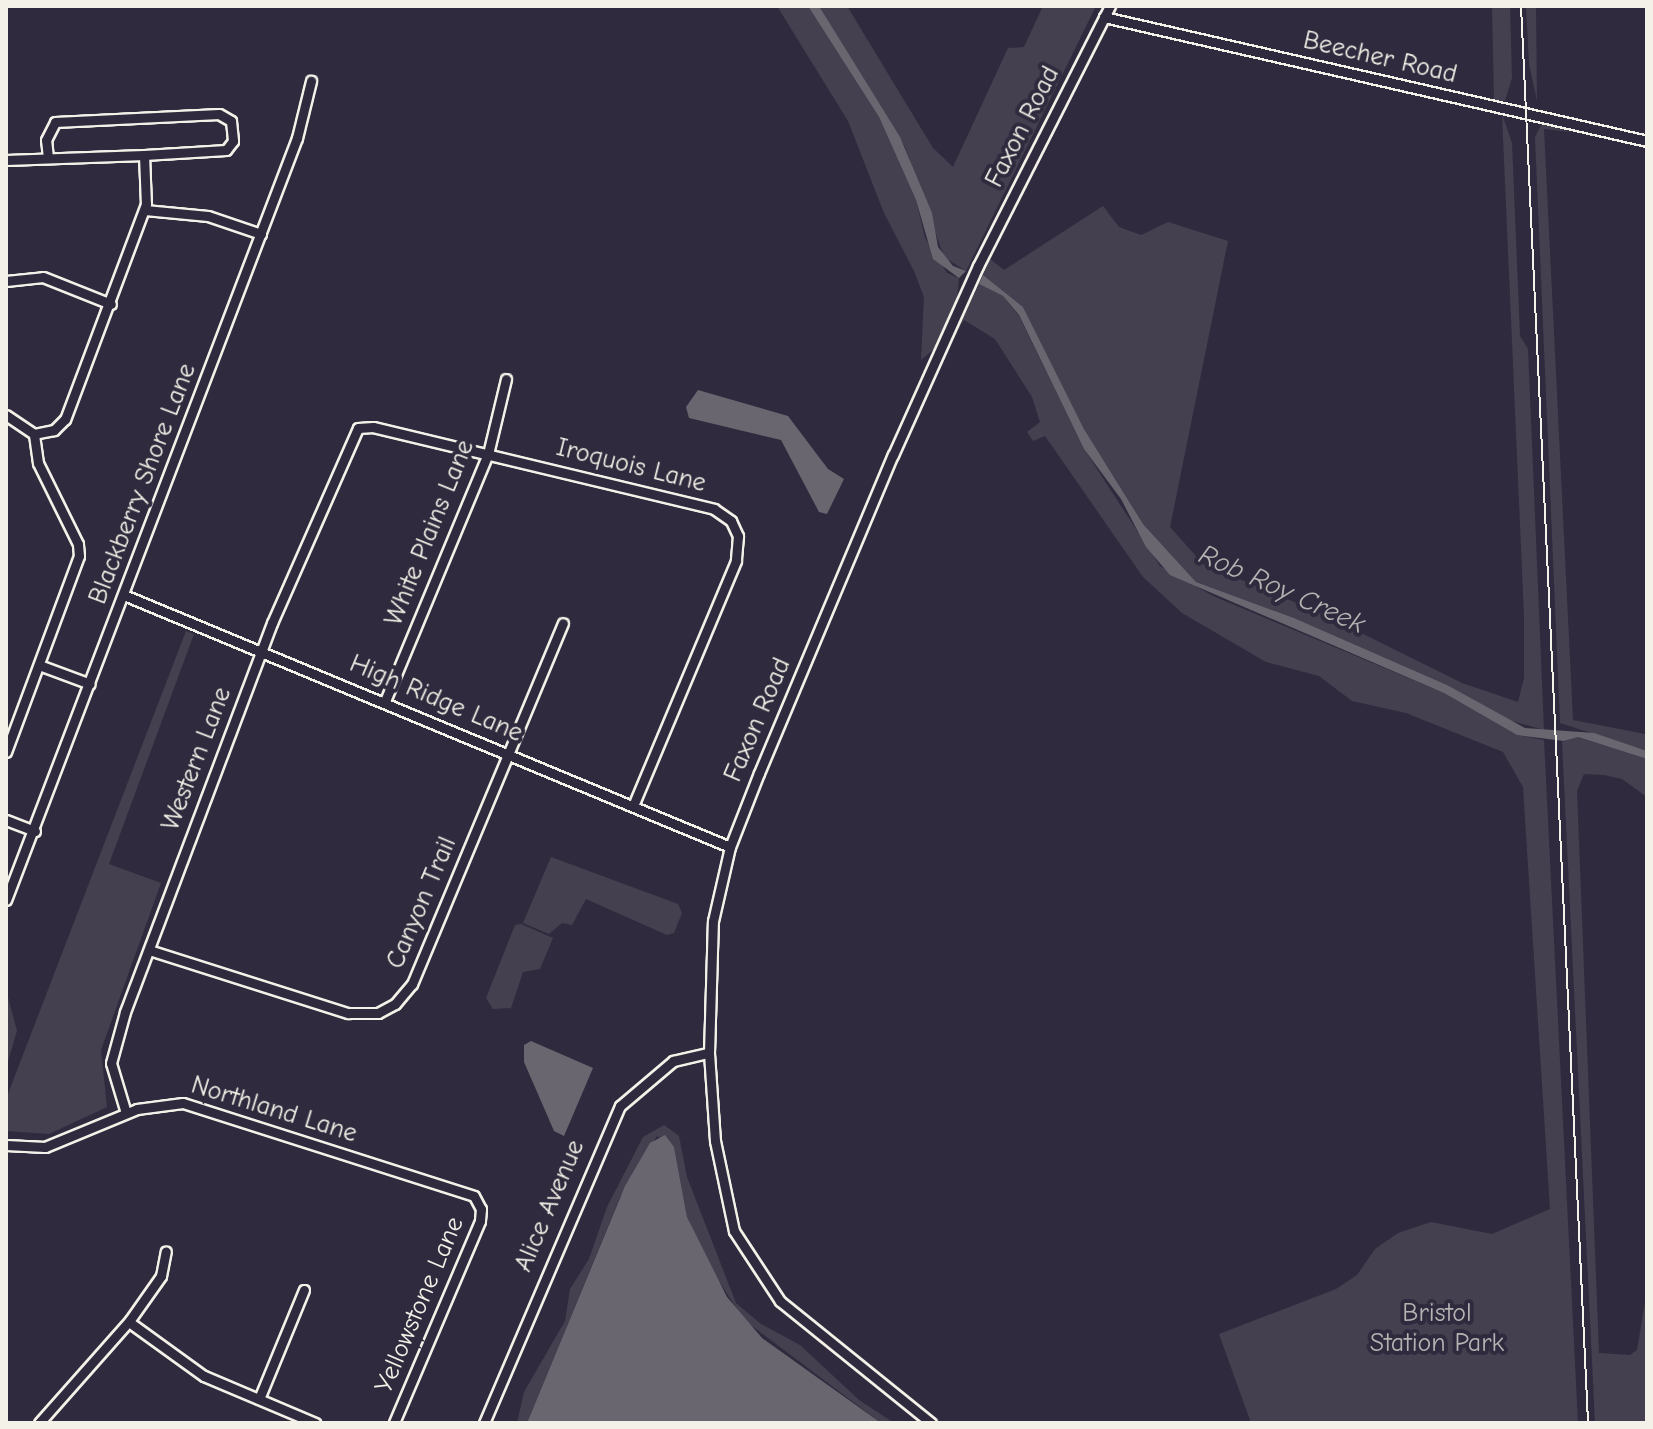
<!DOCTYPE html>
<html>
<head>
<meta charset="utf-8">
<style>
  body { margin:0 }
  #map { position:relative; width:1653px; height:1429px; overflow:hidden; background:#2f2a3d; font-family:"Comic Neue",sans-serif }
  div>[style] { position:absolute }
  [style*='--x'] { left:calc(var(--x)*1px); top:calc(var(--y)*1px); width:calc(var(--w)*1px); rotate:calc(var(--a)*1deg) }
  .green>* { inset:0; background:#454050 }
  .water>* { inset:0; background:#6a6670 }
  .roads { filter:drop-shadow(2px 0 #f4f1e8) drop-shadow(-2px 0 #f4f1e8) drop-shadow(0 2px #f4f1e8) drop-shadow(0 -2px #f4f1e8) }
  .minor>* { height:9px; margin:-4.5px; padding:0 4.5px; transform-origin:4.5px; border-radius:4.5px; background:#2f2a3d }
  .rail>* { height:2px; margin:-1px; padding:0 1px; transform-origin:1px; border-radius:1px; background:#f4f1e8 }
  span { translate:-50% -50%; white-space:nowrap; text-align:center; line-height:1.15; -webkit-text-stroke:8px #2f2a3d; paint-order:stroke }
  .street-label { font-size:26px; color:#f4f1e8 }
  .park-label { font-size:26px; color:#b7b3b3 }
  .water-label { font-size:28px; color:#b6b2b2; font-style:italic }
  .frame { position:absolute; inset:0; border:8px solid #f4f1e8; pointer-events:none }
</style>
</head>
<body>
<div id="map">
  <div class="green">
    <div style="clip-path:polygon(777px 6px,808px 6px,879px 117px,916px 200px,925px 238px,947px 273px,959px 278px,957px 299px,934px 349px,921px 360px,924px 297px,914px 271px,884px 213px,848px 121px)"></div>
    <div style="clip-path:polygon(819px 6px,847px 6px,933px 148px,953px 167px,1008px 48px,1024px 47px,1043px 6px,1096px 6px,966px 271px,944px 257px,905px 147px)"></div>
    <div style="clip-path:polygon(1492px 6px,1510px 6px,1512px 78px,1505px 101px,1494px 100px)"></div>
    <div style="clip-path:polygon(1526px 6px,1536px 6px,1537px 101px,1529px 64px)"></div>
    <div style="clip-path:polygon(1502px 114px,1512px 143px,1520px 336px,1528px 349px,1544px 730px,1498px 717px,1447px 685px,1294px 618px,1196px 582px,1143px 524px,1084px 429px,1023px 307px,983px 275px,990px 259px,1004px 270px,1103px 206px,1119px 227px,1141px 235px,1168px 222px,1228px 241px,1170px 527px,1203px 564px,1323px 614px,1462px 683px,1518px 702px,1524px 678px,1524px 616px)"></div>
    <div style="clip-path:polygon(1542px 123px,1571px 132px,1544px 129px,1573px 720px,1645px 734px,1647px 751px,1560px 723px,1535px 137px)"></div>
    <div style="clip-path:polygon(979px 284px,1003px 296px,1019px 316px,1084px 449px,1160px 566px,1213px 596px,1444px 693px,1517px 735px,1544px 740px,1578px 1423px,1251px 1423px,1219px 1334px,1336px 1289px,1357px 1275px,1375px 1249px,1398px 1233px,1431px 1222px,1492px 1234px,1550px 1209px,1523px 787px,1503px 752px,1406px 713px,1352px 701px,1319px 676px,1266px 662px,1182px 613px,1143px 577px,1045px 436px,1033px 441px,1027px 432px,1040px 422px,1032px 397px,995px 339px,964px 320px,957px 331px)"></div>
    <div style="clip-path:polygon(186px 631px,194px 634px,109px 864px,161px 883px,101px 1050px,107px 1107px,49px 1134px,6px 1131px,6px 1099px)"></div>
    <div style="clip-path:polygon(1577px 737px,1647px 759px,1647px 797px,1622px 779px,1604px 775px,1584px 774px,1577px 791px,1599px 1353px,1630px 1355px,1637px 1350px,1647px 1290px,1647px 1423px,1595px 1423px,1562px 742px)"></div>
    <div style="clip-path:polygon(551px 857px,678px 904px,682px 913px,674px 933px,667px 935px,586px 899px,572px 925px,562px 923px,549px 934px,523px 923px)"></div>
    <div style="clip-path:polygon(521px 924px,553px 938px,540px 969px,523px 972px,511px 1008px,493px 1009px,486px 998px,515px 925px)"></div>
    <div style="clip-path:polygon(6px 990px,17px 1031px,6px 1068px)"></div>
    <div style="clip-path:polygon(664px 1125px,679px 1136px,687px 1177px,736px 1303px,761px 1324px,800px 1345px,859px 1400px,894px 1423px,881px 1423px,744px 1320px,706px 1261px,687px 1217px,674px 1147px,657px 1136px,620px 1197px,527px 1423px,517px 1423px,524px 1392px,565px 1321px,570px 1289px,589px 1259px,607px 1207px,643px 1137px)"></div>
  </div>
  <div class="water">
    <div style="clip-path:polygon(808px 6px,819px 6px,900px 137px,932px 213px,938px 247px,953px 266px,966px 271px,959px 278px,933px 259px,916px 200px,879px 117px)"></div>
    <div style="clip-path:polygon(983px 275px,1023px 307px,1084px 429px,1143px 524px,1196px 582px,1294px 618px,1447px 685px,1525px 728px,1594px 733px,1647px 751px,1647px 759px,1578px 737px,1564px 741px,1517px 735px,1444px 693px,1170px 575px,1146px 547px,1121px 499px,1084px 449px,1019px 315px,1003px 296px,979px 284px)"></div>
    <div style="clip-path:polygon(698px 390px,788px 416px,828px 469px,844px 479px,827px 514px,819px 512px,781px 440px,689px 418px,686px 407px)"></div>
    <div style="clip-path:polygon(531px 1041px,593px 1068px,564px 1136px,554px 1131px,524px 1062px,524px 1045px)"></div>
    <div style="clip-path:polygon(665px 1135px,674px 1147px,687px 1217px,727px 1297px,762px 1338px,881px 1423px,527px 1423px,625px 1186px,650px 1143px)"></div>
  </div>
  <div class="roads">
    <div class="minor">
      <div style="--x:1104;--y:17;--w:557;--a:12.86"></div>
      <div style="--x:48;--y:158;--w:18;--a:-96"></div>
      <div style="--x:46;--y:140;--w:20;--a:-63"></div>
      <div style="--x:55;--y:122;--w:164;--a:-2.8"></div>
      <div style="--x:219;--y:114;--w:14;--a:30"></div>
      <div style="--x:231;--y:121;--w:20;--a:84"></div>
      <div style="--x:233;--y:141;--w:11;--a:128"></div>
      <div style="--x:226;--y:150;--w:82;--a:176.5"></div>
      <div style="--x:6;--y:160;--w:138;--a:-2.1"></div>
      <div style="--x:144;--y:155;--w:49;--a:87.7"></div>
      <div style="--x:146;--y:204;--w:230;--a:110.6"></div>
      <div style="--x:65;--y:419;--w:16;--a:135"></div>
      <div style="--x:54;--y:430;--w:20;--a:169"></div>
      <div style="--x:34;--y:434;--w:34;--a:-146"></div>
      <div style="--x:145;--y:210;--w:63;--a:5.4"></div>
      <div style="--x:208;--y:216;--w:56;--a:18.8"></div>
      <div style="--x:6;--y:281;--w:37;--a:-6"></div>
      <div style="--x:43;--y:277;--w:73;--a:21.7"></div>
      <div style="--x:124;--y:595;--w:656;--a:22.58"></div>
      <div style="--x:39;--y:665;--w:54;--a:20.4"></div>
      <div style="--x:385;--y:701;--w:268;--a:-67.4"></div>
      <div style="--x:488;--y:454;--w:77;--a:-76.5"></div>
      <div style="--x:6;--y:752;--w:209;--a:-69.6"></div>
      <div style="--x:79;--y:556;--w:12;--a:-95"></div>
      <div style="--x:78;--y:544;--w:90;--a:-116.3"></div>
      <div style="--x:38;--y:463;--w:29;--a:-98"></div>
      <div style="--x:6;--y:820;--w:31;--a:21"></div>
      <div style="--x:6;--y:900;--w:816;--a:-69.1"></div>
      <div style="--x:297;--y:138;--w:59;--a:-76.2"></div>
      <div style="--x:149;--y:950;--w:209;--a:17.6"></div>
      <div style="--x:348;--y:1013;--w:30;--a:0"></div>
      <div style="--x:378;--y:1013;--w:19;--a:-28"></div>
      <div style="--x:395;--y:1004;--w:26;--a:-50"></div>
      <div style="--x:412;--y:984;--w:391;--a:-67.3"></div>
      <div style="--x:126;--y:1113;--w:52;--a:-106.7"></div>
      <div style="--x:111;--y:1063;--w:53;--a:-74.6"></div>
      <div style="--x:125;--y:1012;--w:416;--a:-69.3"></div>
      <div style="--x:272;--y:623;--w:213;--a:-66.2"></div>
      <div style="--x:358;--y:428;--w:15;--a:-4"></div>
      <div style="--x:373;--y:427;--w:351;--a:13.5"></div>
      <div style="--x:714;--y:509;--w:21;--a:35"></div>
      <div style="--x:731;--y:521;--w:17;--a:65"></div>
      <div style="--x:738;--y:536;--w:25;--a:95"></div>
      <div style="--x:736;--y:561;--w:266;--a:112.8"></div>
      <div style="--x:6;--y:1145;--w:39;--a:3"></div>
      <div style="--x:45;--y:1147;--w:100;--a:-22.4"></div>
      <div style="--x:137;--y:1109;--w:46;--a:-7.4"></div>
      <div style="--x:183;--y:1103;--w:305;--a:17.7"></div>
      <div style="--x:474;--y:1196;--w:15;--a:62"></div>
      <div style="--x:481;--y:1209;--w:12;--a:95"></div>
      <div style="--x:480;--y:1221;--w:220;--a:113.1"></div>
      <div style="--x:129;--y:1322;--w:92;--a:35.8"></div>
      <div style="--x:204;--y:1376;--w:121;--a:22.9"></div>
      <div style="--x:259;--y:1399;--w:118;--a:-67.6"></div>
      <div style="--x:39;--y:1423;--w:137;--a:-48.5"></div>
      <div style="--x:130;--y:1320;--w:54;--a:-54.8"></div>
      <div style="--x:161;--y:1276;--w:25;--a:-79"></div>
      <div style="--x:484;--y:1423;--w:345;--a:-66.8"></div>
      <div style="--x:620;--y:1106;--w:70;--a:-40.3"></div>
      <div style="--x:673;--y:1061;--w:37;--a:-13"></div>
      <div style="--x:931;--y:1423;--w:194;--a:-141.1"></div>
      <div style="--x:780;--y:1301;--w:84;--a:-123.3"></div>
      <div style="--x:734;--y:1231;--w:92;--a:-101.9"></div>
      <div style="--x:715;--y:1141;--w:88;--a:-93.9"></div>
      <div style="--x:709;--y:1053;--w:132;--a:-88.3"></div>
      <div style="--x:713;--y:921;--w:76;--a:-77.1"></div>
      <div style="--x:730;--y:847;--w:79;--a:-68.6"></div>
      <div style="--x:759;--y:773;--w:345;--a:-67.2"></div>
      <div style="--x:893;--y:455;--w:207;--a:-65.8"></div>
      <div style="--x:978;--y:266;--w:292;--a:-63.1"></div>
    </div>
  </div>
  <div class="rail">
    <div style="--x:1521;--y:6;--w:1419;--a:87.29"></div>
  </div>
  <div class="street-label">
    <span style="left:1380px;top:58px;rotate:13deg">Beecher Road</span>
    <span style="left:1023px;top:127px;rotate:-63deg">Faxon Road</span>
    <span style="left:631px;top:466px;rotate:14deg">Iroquois Lane</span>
    <span style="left:143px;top:484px;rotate:-69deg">Blackberry Shore Lane</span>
    <span style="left:430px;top:533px;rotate:-68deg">White Plains Lane</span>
    <span style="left:436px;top:699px;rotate:23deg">High Ridge Lane</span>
    <span style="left:758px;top:720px;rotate:-67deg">Faxon Road</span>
    <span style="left:197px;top:759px;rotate:-69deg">Western Lane</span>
    <span style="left:422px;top:903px;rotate:-67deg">Canyon Trail</span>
    <span style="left:274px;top:1110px;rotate:17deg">Northland Lane</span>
    <span style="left:550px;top:1206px;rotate:-67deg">Alice Avenue</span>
    <span style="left:420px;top:1305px;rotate:-67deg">Yellowstone Lane</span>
  </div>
  <div class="park-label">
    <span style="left:1437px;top:1329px">Bristol<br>Station Park</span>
  </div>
  <div class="water-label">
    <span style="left:1282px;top:589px;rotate:24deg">Rob Roy Creek</span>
  </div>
  <div class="frame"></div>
</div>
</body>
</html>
